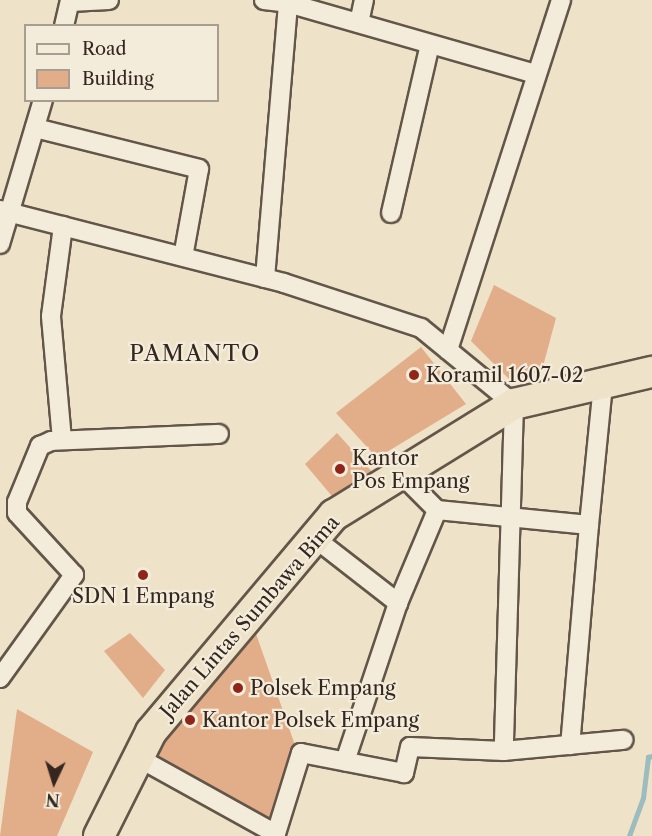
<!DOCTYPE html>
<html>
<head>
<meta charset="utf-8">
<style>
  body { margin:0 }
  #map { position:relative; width:652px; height:836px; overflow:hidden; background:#eee2c8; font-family:"Libre Caslon Text",serif }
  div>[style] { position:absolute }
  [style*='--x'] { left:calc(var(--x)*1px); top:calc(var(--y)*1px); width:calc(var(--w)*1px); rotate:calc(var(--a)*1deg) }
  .stream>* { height:4.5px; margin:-2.25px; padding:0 2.25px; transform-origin:2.25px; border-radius:2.25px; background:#9cbcbe }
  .building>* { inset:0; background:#e2ae8a }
  .roads { filter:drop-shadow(2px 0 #635649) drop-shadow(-2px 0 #635649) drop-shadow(0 2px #635649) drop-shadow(0 -2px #635649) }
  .minor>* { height:18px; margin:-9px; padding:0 9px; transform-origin:9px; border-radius:9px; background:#f4ecdb }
  .trunk>* { height:30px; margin:-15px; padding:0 15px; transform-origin:15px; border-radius:15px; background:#eee2c8 }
  .dots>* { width:16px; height:16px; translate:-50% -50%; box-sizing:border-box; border:3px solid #f4ecdb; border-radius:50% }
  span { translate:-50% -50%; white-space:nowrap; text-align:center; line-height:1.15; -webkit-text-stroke:4.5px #f4ecdb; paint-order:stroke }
  .poi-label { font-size:20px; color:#35271f }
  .left { translate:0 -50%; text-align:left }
  .street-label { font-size:20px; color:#35271f }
  .quarter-label { font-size:22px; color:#35271f; letter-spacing:1.5px }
  .legend { position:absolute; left:24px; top:24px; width:195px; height:78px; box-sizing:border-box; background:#f4ecdb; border:2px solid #a89d90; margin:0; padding:8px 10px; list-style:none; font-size:18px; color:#35271f }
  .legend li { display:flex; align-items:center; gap:12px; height:30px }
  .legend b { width:30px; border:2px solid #a89d90 }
  .north { position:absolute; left:24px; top:752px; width:60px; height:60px; -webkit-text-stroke:4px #f4ecdb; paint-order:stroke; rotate:184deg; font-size:16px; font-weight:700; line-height:24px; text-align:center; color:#35271f }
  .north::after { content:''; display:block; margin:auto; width:21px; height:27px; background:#35271f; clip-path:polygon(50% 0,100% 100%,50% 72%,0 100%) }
</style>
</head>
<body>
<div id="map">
  <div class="stream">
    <div style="--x:629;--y:836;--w:40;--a:-69.8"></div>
    <div style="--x:643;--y:798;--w:41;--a:-83"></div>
    <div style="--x:648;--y:757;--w:4;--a:-14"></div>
  </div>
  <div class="building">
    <div style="clip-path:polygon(494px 285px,556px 318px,542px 370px,512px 382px,471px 341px)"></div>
    <div style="clip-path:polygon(421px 347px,466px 404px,377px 458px,336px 413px)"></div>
    <div style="clip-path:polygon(337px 433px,375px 475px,336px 501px,305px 464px)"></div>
    <div style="clip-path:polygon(254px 628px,296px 748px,270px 820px,142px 755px)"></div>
    <div style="clip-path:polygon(130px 633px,165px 670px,143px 698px,104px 651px)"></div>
    <div style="clip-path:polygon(17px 709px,93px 752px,57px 836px,0 836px)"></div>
  </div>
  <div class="roads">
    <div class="minor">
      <div style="--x:264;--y:0;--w:24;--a:7"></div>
      <div style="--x:70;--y:2;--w:39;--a:-3"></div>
      <div style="--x:359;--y:23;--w:24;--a:-78"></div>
      <div style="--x:64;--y:26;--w:27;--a:-77"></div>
      <div style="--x:35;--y:128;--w:169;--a:14"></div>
      <div style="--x:199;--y:169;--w:89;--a:100.3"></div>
      <div style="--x:0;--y:210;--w:293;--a:14.4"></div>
      <div style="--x:284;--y:283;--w:144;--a:18.2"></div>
      <div style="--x:421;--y:328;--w:120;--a:39.3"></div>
      <div style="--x:514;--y:404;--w:347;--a:91.7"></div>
      <div style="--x:504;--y:751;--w:94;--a:-177.6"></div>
      <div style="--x:410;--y:747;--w:27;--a:103"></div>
      <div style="--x:404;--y:773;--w:105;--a:-169"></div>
      <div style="--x:301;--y:753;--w:85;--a:107.2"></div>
      <div style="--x:276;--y:834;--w:159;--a:-151"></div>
      <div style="--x:391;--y:213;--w:173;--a:-77"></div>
      <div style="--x:0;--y:244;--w:150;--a:-73.4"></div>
      <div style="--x:265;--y:278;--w:276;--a:-85.2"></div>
      <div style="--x:288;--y:3;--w:258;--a:16"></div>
      <div style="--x:448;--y:350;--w:368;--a:-72.1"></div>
      <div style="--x:62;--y:440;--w:124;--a:-95.1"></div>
      <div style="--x:51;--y:316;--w:91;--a:-82.4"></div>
      <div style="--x:401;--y:474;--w:51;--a:45"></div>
      <div style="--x:437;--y:510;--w:153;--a:5.6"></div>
      <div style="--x:589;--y:525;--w:221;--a:94.9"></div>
      <div style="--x:589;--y:525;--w:142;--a:-84.3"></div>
      <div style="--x:321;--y:543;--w:98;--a:37.9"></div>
      <div style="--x:398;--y:603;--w:167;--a:108.5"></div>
      <div style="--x:398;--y:603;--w:101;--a:-67.2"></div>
      <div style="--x:0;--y:678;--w:127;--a:-54.3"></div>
      <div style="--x:74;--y:575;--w:84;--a:-132.6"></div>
      <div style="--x:17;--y:513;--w:11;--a:-90"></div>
      <div style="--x:17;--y:502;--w:61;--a:-67.7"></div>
      <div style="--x:40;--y:446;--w:12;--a:-24"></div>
      <div style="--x:51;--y:441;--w:168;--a:-2.4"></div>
      <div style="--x:504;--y:751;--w:120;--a:-5.3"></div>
    </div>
    <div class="trunk">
      <div style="--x:99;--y:836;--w:116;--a:-63.4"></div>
      <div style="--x:151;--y:732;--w:284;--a:-49.9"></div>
      <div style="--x:334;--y:515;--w:211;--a:-31.7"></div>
      <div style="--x:514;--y:404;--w:142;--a:-13.1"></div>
    </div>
  </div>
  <div class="dots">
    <div style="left:414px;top:375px;background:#8f2418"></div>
    <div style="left:340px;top:469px;background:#8f2418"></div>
    <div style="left:143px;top:575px;background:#8f2418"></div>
    <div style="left:238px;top:688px;background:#8f2418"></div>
    <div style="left:190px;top:720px;background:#8f2418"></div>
  </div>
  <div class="poi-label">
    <span class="left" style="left:426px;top:375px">Koramil 1607-02</span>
    <span class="left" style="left:352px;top:470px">Kantor<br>Pos Empang</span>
    <span style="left:143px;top:596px">SDN 1 Empang</span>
    <span class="left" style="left:250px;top:688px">Polsek Empang</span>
    <span class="left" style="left:202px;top:720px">Kantor Polsek Empang</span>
  </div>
  <div class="street-label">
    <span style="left:250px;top:617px;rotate:-49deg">Jalan Lintas Sumbawa Bima</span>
  </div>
  <div class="quarter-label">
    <span style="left:195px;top:354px">PAMANTO</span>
  </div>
  <ul class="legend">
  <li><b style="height:8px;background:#f4ecdb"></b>Road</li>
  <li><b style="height:16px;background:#e2ae8a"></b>Building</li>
  </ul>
  <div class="north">N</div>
</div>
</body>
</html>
